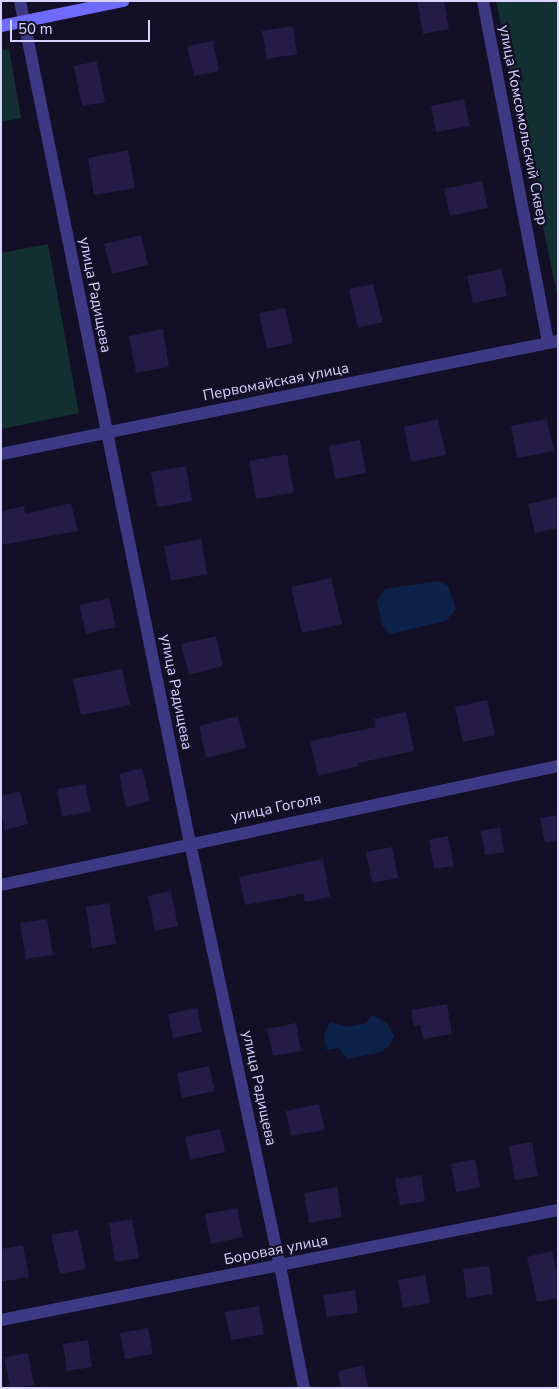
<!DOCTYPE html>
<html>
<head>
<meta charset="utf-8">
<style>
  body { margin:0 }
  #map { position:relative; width:559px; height:1389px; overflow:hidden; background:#130f26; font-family:"Nunito Sans",sans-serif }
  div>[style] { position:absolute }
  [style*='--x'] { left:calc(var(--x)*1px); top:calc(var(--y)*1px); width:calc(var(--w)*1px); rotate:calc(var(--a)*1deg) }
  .green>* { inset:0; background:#12302f }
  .water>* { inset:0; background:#0c2248 }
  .building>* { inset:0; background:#241b47 }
  .minor>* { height:12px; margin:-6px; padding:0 6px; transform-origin:6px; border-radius:6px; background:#3d3a85 }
  .tertiary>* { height:12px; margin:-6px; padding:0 6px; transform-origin:6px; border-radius:6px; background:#3d3a85 }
  .secondary>* { height:12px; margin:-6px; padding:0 6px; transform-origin:6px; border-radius:6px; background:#6f6bff }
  span { translate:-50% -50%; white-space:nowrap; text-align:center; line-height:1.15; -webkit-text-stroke:4.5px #130f26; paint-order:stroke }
  .street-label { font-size:15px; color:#d9d4ff }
  .frame { position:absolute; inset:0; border:2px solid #d9d4ff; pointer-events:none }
  .scale { position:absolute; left:10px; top:20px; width:140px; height:22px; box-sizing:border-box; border:2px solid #d9d4ff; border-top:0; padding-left:6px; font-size:15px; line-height:18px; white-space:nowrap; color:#d9d4ff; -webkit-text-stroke:4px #130f26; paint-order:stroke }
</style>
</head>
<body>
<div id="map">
  <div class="green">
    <div style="clip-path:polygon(496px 1px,558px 1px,558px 299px,522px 126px)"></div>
    <div style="clip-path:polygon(9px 49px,21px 118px,1px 122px,1px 50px)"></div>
    <div style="clip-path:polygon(48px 244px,79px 413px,1px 429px,1px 253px)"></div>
  </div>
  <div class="water">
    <div style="clip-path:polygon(438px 581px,448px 586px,456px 609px,446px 621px,390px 634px,382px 625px,377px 601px,385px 589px)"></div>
    <div style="clip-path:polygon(372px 1015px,387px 1023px,394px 1036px,389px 1046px,381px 1052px,347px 1059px,339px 1048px,327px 1050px,324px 1036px,330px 1022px,349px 1027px,366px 1023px)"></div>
  </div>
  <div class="building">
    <div style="clip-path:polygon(417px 1px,444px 1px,449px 29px,423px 34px)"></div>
    <div style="clip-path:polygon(293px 26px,297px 54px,267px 59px,262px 31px)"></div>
    <div style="clip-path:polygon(213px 41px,219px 71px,194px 76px,187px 46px)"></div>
    <div style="clip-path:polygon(97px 61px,105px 102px,82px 106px,74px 66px)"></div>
    <div style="clip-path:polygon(464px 99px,470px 126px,436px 132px,431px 106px)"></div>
    <div style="clip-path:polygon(128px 150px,135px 188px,94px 195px,88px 158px)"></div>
    <div style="clip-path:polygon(482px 181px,488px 208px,450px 216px,444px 189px)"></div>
    <div style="clip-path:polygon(141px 235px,148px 265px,112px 274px,104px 244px)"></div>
    <div style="clip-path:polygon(502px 269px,507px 296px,473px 303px,467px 276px)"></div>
    <div style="clip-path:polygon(373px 284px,383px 322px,358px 328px,349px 289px)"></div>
    <div style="clip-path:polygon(285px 308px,293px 343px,267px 349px,259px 313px)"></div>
    <div style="clip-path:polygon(163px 329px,169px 367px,136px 373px,129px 336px)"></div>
    <div style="clip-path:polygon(438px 419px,446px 455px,411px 462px,404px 427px)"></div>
    <div style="clip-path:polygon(547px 419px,554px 451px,517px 458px,511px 426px)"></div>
    <div style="clip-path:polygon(360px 440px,366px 473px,335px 479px,329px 446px)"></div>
    <div style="clip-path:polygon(287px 454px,294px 493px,256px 499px,249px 461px)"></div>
    <div style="clip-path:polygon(186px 466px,192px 501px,157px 507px,151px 472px)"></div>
    <div style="clip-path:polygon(558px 497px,558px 528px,535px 533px,528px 504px)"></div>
    <div style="clip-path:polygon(71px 503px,78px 531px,1px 545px,1px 511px,24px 506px,25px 514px)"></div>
    <div style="clip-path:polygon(201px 539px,207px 574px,171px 581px,164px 546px)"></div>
    <div style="clip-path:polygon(331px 578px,342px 624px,302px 633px,291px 587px)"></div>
    <div style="clip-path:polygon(109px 598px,116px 627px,86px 634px,79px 605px)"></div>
    <div style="clip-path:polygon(216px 636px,223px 666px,189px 675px,181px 644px)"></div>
    <div style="clip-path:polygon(122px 669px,130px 705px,81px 715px,73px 679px)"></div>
    <div style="clip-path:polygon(487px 700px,495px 735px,463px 742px,455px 707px)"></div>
    <div style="clip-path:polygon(406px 712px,414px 751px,358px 763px,358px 766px,318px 776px,310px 741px,375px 727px,374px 719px)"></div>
    <div style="clip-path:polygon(238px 716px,246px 748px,206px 758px,199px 726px)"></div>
    <div style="clip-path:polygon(142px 768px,150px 801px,126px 807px,119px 774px)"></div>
    <div style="clip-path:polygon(85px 784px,91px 811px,62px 817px,57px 789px)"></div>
    <div style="clip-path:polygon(20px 791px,28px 824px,5px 830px,1px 813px,1px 796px)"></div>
    <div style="clip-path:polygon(558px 815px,558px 840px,545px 843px,540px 818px)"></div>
    <div style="clip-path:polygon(500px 827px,504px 852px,485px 855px,481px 831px)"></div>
    <div style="clip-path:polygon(448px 836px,454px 866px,434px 869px,429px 840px)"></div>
    <div style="clip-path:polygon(392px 847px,398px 878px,372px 883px,366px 852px)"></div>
    <div style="clip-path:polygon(323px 859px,330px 897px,305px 902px,303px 894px,245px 905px,239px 877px)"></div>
    <div style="clip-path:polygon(171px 891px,178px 926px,155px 931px,148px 896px)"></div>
    <div style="clip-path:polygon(109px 903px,116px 944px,92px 948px,86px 907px)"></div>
    <div style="clip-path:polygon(47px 919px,53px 955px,26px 959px,20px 923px)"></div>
    <div style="clip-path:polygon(447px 1004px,452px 1034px,423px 1039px,420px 1025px,414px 1026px,411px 1010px)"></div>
    <div style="clip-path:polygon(197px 1008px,202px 1032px,173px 1038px,168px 1014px)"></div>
    <div style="clip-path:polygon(296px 1023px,301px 1051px,273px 1056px,267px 1029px)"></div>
    <div style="clip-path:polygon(209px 1066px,215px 1091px,182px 1098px,177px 1073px)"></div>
    <div style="clip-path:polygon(319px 1104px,325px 1130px,291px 1136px,286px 1111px)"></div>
    <div style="clip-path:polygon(220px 1129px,225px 1152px,190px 1160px,185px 1137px)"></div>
    <div style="clip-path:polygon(532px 1142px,538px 1176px,515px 1180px,509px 1146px)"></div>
    <div style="clip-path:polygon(475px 1159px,480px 1187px,456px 1192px,451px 1164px)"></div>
    <div style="clip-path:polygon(421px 1175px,425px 1201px,400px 1205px,395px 1179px)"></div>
    <div style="clip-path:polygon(337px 1187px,342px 1217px,309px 1223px,304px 1193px)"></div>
    <div style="clip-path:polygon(237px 1208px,243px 1237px,211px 1244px,205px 1214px)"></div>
    <div style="clip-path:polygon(132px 1219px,139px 1258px,115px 1262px,109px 1223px)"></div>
    <div style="clip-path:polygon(78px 1230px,86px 1269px,60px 1274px,51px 1235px)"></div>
    <div style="clip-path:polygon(23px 1245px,29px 1277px,1px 1282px,1px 1249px)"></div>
    <div style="clip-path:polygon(552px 1251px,558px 1278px,558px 1298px,537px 1302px,527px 1257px)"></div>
    <div style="clip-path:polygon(489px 1266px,493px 1294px,467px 1298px,463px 1269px)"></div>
    <div style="clip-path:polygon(425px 1275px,430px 1303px,403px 1308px,398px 1280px)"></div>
    <div style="clip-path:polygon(355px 1290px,358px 1313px,327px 1317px,323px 1295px)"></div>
    <div style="clip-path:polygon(259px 1306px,264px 1334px,231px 1340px,225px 1312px)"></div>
    <div style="clip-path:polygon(148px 1328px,153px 1354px,125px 1359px,120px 1333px)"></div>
    <div style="clip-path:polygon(88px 1340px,92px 1367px,67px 1371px,63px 1344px)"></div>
    <div style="clip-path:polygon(28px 1353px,34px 1385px,10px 1388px,4px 1357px)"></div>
    <div style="clip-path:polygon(364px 1365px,368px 1388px,341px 1388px,338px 1371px)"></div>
  </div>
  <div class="minor">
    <div style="--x:20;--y:1;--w:859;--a:78.59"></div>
    <div style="--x:190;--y:843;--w:432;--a:78"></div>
    <div style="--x:280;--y:1266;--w:124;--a:78.9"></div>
    <div style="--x:483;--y:1;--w:348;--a:79.2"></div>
    <div style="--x:1;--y:885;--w:570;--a:-12.06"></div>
    <div style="--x:1;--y:1320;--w:568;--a:-11.17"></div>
  </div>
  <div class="tertiary">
    <div style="--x:1;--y:454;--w:568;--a:-11.47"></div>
  </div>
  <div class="secondary">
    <div style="--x:1;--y:26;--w:125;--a:-11.6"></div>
  </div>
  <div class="street-label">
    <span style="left:523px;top:125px;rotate:79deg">улица Комсомольский Сквер</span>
    <span style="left:95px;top:295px;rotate:79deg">улица Радищева</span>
    <span style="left:276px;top:382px;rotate:-11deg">Первомайская улица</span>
    <span style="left:176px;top:692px;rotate:79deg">улица Радищева</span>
    <span style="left:276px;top:808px;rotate:-12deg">улица Гоголя</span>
    <span style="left:259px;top:1088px;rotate:78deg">улица Радищева</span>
    <span style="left:276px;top:1250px;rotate:-11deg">Боровая улица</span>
  </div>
  <div class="frame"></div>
  <div class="scale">50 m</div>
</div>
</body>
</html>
